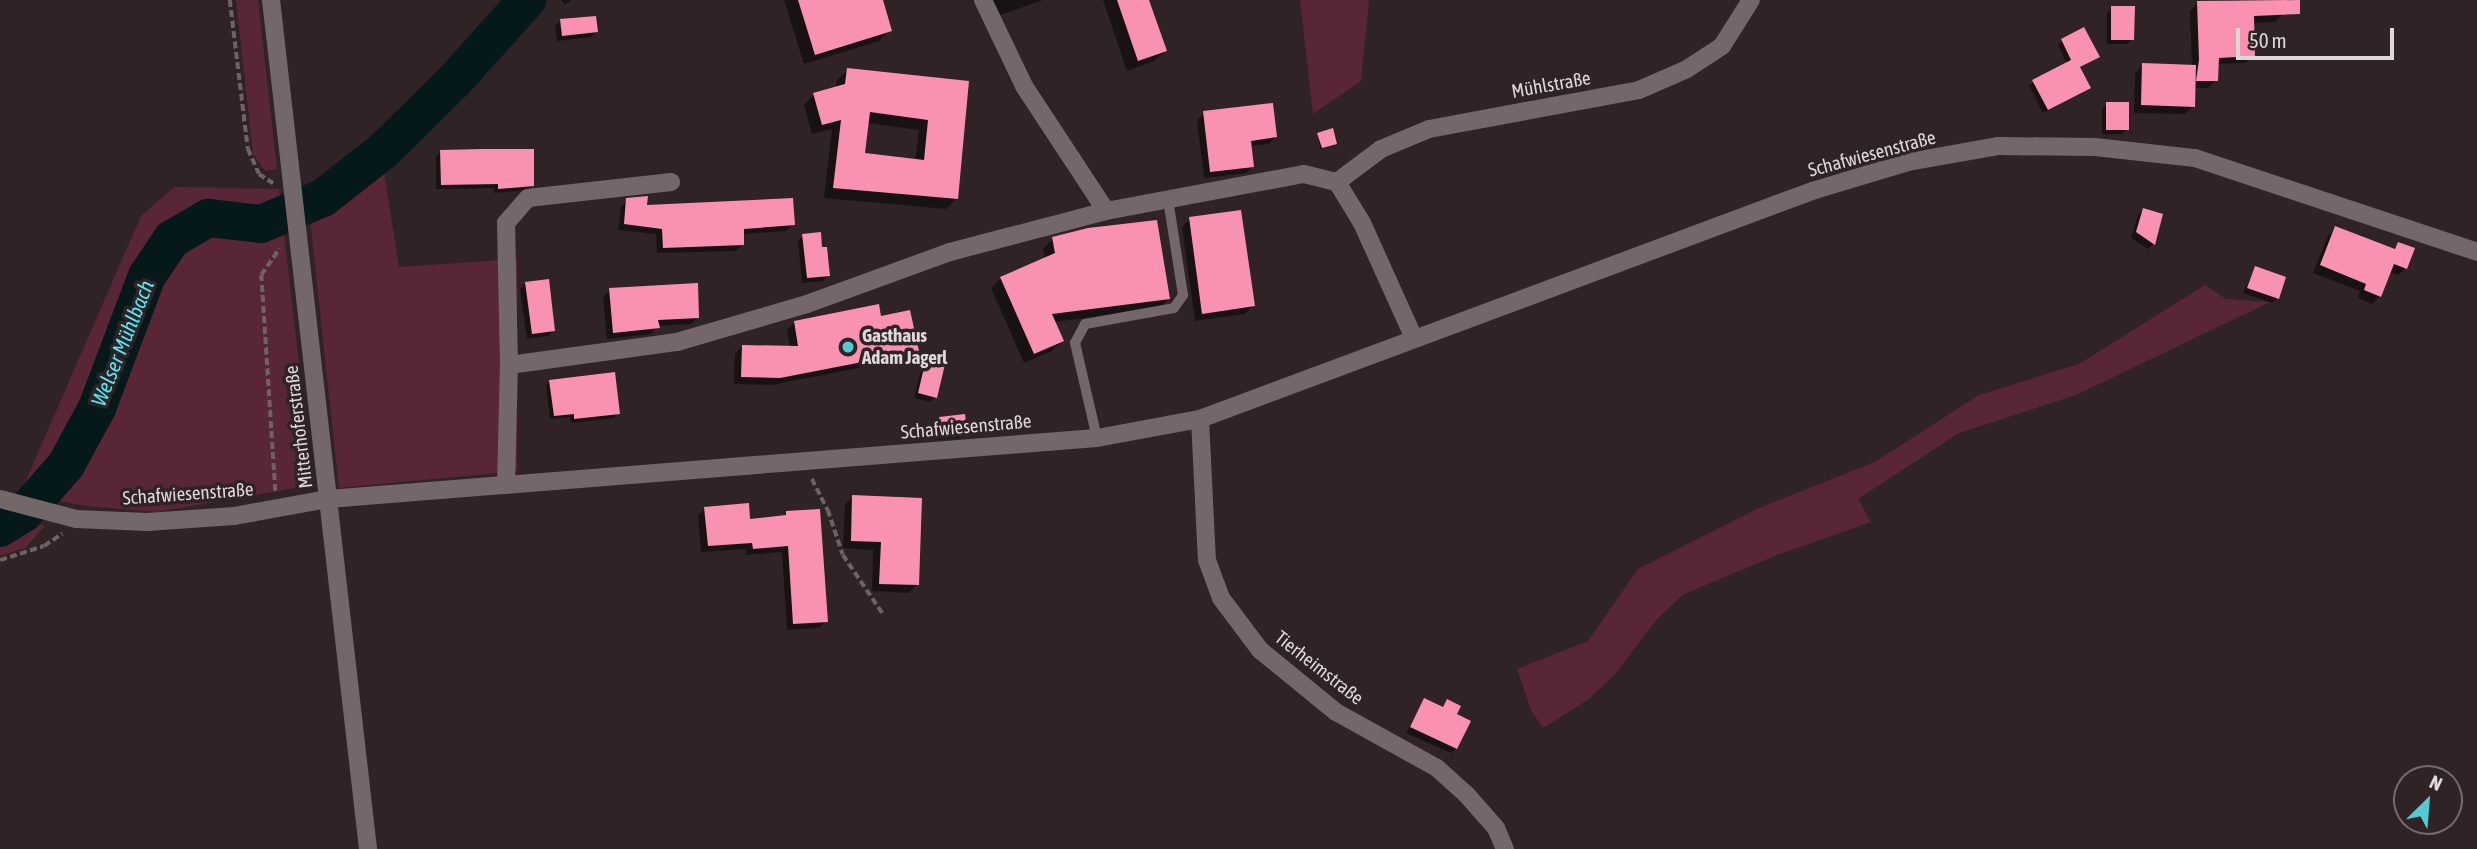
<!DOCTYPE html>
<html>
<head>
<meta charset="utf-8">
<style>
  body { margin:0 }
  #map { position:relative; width:2477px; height:849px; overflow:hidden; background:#2f2326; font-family:"Asap Condensed",sans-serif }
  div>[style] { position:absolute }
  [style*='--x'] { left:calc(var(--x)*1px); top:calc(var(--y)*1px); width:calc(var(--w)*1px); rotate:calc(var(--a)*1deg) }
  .green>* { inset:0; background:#592637 }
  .shadow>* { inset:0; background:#0007 }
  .river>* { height:38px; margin:-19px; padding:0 19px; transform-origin:19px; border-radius:19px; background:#05181a }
  .building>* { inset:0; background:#f992b0 }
  .path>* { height:3.5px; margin-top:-1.75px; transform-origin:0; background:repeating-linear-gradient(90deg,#6d6265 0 7px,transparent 0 10.5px) }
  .service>* { height:10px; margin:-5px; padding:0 5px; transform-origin:5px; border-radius:5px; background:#74676a }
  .minor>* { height:18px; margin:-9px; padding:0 9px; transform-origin:9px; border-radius:9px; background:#74676a }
  .dots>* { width:19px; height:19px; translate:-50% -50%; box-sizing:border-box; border:4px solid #2f2326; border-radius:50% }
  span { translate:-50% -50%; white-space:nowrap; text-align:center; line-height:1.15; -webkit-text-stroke:7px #2f2326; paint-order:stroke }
  .street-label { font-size:19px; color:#dfd7d9 }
  .poi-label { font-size:19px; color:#dfd7d9; font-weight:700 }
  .left { translate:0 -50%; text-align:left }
  .water-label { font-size:21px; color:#51eaf5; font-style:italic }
  .north { position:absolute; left:2393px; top:765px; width:70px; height:70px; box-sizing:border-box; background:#2f2326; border:2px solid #756b6e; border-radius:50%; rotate:25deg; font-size:19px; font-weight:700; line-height:28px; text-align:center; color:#dfd7d9 }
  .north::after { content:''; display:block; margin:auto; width:24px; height:32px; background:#51ccd5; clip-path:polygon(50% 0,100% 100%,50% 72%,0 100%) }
  .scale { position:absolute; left:2236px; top:28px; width:158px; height:32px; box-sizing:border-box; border:4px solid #dfd7d9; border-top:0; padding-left:9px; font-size:21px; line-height:24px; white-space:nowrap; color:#dfd7d9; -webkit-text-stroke:5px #2f2326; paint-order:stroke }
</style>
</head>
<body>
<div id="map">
  <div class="green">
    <div style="clip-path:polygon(236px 0,258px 0,277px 169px,265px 171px,253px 154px)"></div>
    <div style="clip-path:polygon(1300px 0,1369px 0,1361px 81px,1313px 114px)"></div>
    <div style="clip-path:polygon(380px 147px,399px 267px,517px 259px,517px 471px,339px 488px,310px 219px)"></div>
    <div style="clip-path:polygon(174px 187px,279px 189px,313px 485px,156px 512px,87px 506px,20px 494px,141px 216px)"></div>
    <div style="clip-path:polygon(2205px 285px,2226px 299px,2270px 302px,2076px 395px,1959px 433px,1858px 499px,1871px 522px,1777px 555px,1684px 594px,1657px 619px,1616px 673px,1589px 699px,1543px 728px,1531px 710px,1517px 669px,1588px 641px,1638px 569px,1759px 508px,1875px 462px,1979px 395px,2079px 364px)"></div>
    <div style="clip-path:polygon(23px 519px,45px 526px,25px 548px,0 556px,0 544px)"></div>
  </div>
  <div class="shadow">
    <div style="clip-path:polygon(561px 0,572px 0,565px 5px)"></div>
    <div style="clip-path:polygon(784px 0,881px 0,890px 30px,879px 41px,804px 64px)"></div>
    <div style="clip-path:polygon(979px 0,1043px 0,989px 19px)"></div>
    <div style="clip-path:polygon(1103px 0,1147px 0,1165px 51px,1154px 61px,1127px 71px)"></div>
    <div style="clip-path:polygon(2227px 0,2282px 0,2283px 14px,2275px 22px,2252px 23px,2253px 56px,2245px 63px,2217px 64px,2216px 80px,2208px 88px,2194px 88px,2193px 106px,2185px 114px,2134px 113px,2135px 73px,2143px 65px,2192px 67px,2190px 11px,2198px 3px)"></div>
    <div style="clip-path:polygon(2112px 7px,2133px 39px,2127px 44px,2107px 44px,2107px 13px)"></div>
    <div style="clip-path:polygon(561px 20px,596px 32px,591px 37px,557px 41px,555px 26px)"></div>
    <div style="clip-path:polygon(2062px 41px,2098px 57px,2079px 69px,2088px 88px,2043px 113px,2029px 85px,2067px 64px,2058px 45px)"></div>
    <div style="clip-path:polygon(evenodd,848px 70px,967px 83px,956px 199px,946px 209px,824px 198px,832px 129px,812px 134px,804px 105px,814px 94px,836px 88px,837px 80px,848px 70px,867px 123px,919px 130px,915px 161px,863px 154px,867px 123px)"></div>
    <div style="clip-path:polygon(2107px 104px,2127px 129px,2122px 134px,2102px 134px,2102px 109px)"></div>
    <div style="clip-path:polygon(1204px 113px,1275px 137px,1269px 144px,1250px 146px,1253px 166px,1246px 173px,1204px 178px,1197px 120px)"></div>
    <div style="clip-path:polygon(1318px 134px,1335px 143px,1320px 149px)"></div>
    <div style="clip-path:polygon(441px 151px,532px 185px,527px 190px,494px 193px,494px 188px,436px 189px,436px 157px)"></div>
    <div style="clip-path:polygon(627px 200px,646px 206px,793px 224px,786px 231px,742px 234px,743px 244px,736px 251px,657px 253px,656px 234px,618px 230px,621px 207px)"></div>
    <div style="clip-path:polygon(2144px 210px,2153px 244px,2148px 249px,2131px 238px,2138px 215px)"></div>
    <div style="clip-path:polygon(1190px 219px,1253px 306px,1245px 314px,1195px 321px,1182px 227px)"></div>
    <div style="clip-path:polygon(2335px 228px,2392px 250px,2399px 244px,2406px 268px,2398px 275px,2389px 272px,2380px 296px,2372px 304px,2358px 298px,2360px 291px,2313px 273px,2328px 236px)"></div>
    <div style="clip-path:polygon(803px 235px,828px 276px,823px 281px,802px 283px,798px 241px)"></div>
    <div style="clip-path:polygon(1053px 239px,1169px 299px,1158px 309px,1054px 322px,1062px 341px,1052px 351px,1024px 363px,991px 288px,1001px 278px,1045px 259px,1043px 249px)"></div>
    <div style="clip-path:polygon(2255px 268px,2277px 298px,2272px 303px,2243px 293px)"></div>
    <div style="clip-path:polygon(526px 283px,553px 331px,548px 336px,527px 339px,520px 289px)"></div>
    <div style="clip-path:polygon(610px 290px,698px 317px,691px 324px,657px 326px,651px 334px,607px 339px,603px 297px)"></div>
    <div style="clip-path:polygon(880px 318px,917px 351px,909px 358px,772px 385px,734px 384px,735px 354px,742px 346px,790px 348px,787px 330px,794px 323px)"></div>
    <div style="clip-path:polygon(928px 357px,935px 397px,930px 402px,914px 398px,923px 362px)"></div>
    <div style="clip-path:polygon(550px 381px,618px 413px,614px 418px,571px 423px,570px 417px,550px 419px,546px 385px)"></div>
    <div style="clip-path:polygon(940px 419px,965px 433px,960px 438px,936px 440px,934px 424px)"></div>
    <div style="clip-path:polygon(853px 496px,917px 584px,909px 593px,872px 591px,873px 550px,843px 548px,845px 505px)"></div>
    <div style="clip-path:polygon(705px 509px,748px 521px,782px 518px,786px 513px,826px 621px,819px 628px,787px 630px,782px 552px,746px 555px,746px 549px,701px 552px,698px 515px)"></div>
    <div style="clip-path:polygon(1424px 700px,1441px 708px,1447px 701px,1455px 715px,1456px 748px,1451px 753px,1406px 733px)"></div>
  </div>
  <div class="river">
    <div style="--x:0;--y:528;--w:28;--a:-32"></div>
    <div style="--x:24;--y:513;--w:64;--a:-48.8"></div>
    <div style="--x:66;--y:465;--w:65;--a:-61.5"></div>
    <div style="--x:97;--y:408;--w:141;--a:-69.3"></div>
    <div style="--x:147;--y:276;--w:45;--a:-56"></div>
    <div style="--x:172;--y:239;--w:42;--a:-30.3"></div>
    <div style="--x:208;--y:218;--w:53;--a:6.5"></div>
    <div style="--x:261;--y:224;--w:67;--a:-22.8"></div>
    <div style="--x:323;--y:198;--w:78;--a:-38.2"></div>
    <div style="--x:384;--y:150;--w:100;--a:-44.6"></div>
    <div style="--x:455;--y:80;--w:108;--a:-48"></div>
  </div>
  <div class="building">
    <div style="clip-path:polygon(798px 0,883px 0,892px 31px,815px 55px)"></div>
    <div style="clip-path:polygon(1117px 0,1149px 0,1167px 51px,1138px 61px)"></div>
    <div style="clip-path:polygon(2300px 0,2300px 14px,2254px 16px,2255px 56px,2219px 58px,2218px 81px,2196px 81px,2199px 60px,2197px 1px)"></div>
    <div style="clip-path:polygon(2111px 6px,2135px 6px,2134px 40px,2111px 40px)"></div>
    <div style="clip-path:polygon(596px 16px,598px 32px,562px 36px,560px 19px)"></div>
    <div style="clip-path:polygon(2084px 27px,2100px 57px,2080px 67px,2091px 88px,2048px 110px,2032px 80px,2071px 60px,2061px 39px)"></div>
    <div style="clip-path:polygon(2142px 63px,2196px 65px,2195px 107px,2141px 105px)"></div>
    <div style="clip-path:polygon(evenodd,847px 68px,969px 81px,958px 199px,833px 188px,841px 120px,822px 125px,813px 93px,845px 84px,847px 68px,870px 112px,928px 120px,924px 160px,865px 153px,870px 112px)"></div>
    <div style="clip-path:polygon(2106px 102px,2129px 102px,2129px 130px,2106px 130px)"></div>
    <div style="clip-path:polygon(1273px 103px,1277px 137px,1251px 141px,1254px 167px,1210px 172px,1203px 111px)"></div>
    <div style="clip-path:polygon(1333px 128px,1337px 144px,1322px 148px,1317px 133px)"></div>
    <div style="clip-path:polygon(483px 149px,534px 149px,534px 186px,498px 189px,498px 184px,441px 185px,440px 150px)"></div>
    <div style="clip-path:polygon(648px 196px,647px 205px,793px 198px,795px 225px,744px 229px,744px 245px,663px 248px,662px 229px,624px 224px,626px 198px)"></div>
    <div style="clip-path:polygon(2143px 208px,2163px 214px,2155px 245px,2136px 232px)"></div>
    <div style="clip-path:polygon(1241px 210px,1255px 306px,1202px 314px,1189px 217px)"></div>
    <div style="clip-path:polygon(1157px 220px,1170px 299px,1052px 314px,1064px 341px,1034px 354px,1000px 277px,1055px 253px,1052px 237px,1088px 228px)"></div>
    <div style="clip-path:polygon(2335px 226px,2395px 249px,2398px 242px,2415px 248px,2407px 269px,2394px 264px,2381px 297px,2364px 290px,2366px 284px,2320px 265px)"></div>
    <div style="clip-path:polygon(821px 232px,822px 247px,827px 247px,830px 276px,807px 278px,802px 234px)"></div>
    <div style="clip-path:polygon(2255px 266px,2286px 277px,2279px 299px,2247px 288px)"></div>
    <div style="clip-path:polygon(549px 279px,555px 331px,532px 334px,525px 282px)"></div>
    <div style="clip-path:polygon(698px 283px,699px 318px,658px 320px,660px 328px,613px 333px,609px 288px)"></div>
    <div style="clip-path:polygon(879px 304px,881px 316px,910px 310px,919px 351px,780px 378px,741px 377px,742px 345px,798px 346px,794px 321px)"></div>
    <div style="clip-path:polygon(927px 355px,946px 360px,937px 398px,918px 393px)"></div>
    <div style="clip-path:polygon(615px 372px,620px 414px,574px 419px,574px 414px,554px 416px,549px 380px)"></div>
    <div style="clip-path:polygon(965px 414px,967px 433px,941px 436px,939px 417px)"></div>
    <div style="clip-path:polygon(852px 495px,922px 498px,919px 585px,879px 584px,881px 542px,851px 541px)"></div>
    <div style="clip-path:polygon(749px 503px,750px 519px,786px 515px,786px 511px,820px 509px,828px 622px,793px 624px,788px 546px,753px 549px,752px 543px,708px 546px,704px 507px)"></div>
    <div style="clip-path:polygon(1424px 698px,1443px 707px,1447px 699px,1461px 706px,1457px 714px,1471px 721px,1457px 749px,1410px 727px)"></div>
  </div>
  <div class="path">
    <div style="--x:230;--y:0;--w:150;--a:83.1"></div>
    <div style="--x:248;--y:149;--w:27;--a:66"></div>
    <div style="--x:259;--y:174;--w:17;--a:33"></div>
    <div style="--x:812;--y:479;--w:35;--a:63"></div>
    <div style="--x:828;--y:510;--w:47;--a:71.6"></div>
    <div style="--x:843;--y:555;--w:71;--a:55.9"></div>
    <div style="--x:275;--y:491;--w:216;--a:-93.7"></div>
    <div style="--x:261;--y:275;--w:32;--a:-55"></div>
    <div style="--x:0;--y:560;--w:46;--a:-17.7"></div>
    <div style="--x:44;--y:546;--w:22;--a:-34"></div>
  </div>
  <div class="service">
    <div style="--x:1097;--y:438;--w:98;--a:-103"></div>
    <div style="--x:1075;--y:343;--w:21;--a:-62"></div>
    <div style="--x:1085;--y:324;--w:90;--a:-10.2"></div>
    <div style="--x:1174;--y:308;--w:16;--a:-55"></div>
    <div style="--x:1183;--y:295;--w:97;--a:-98.9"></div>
  </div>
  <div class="minor">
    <div style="--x:271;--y:0;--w:855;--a:83.48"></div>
    <div style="--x:983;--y:0;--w:95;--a:64.5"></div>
    <div style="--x:1024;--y:86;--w:149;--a:56.7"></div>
    <div style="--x:1337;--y:182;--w:55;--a:-36.9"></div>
    <div style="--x:1381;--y:149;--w:52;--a:-22.6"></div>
    <div style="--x:1429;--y:129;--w:214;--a:-10.5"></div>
    <div style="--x:1639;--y:90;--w:52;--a:-23.6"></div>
    <div style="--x:1687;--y:69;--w:42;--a:-33.3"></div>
    <div style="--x:1722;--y:46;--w:54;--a:-57.8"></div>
    <div style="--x:509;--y:365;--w:142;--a:-91.2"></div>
    <div style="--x:506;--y:223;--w:33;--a:-49"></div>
    <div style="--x:528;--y:198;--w:144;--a:-6.4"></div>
    <div style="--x:1200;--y:419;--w:141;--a:87.2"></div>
    <div style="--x:1207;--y:560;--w:40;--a:69.8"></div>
    <div style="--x:1221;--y:598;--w:65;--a:53.1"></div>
    <div style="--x:1260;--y:650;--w:98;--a:39.2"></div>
    <div style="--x:1336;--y:712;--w:115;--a:29"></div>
    <div style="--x:1437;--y:768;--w:39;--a:42"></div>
    <div style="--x:1466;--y:794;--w:45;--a:48.6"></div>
    <div style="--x:1496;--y:828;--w:23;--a:67"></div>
    <div style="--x:506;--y:485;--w:120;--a:-88.6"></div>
    <div style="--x:509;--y:365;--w:170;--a:-7.8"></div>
    <div style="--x:677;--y:342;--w:135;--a:-16.3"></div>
    <div style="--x:807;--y:304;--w:152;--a:-20"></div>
    <div style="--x:950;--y:252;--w:161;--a:-14.7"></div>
    <div style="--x:1106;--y:211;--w:201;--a:-10.6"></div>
    <div style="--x:1304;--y:174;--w:34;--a:14"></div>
    <div style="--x:1337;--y:182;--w:48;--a:58.6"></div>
    <div style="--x:1362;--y:223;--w:126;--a:65.7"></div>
    <div style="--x:0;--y:499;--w:79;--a:14.7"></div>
    <div style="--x:76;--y:519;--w:71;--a:2.4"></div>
    <div style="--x:147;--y:522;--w:87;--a:-3.9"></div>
    <div style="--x:234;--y:516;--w:96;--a:-10.3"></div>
    <div style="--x:328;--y:499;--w:771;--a:-4.54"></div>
    <div style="--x:1097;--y:438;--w:105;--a:-10.5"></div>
    <div style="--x:1200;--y:419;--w:653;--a:-20.43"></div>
    <div style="--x:1812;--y:191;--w:100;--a:-16.8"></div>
    <div style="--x:1908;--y:162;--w:91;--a:-10.1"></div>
    <div style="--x:1998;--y:146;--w:97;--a:0.6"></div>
    <div style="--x:2095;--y:147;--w:101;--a:6.3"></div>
    <div style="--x:2195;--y:158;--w:297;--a:18.4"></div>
  </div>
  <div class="dots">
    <div style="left:848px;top:347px;background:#51ccd5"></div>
  </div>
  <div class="street-label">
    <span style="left:1551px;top:85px;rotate:-10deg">Mühlstraße</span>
    <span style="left:1872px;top:154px;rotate:-15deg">Schafwiesenstraße</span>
    <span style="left:299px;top:427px;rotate:-97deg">Mitterhoferstraße</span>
    <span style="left:966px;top:427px;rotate:-5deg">Schafwiesenstraße</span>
    <span style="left:188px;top:494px;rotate:-4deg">Schafwiesenstraße</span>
    <span style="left:1319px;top:668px;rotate:38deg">Tierheimstraße</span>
  </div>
  <div class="poi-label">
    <span class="left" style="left:862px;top:347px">Gasthaus<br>Adam Jagerl</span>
  </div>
  <div class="water-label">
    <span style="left:122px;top:343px;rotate:-68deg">Welser Mühlbach</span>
  </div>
  <div class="north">N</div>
  <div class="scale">50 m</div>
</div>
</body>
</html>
